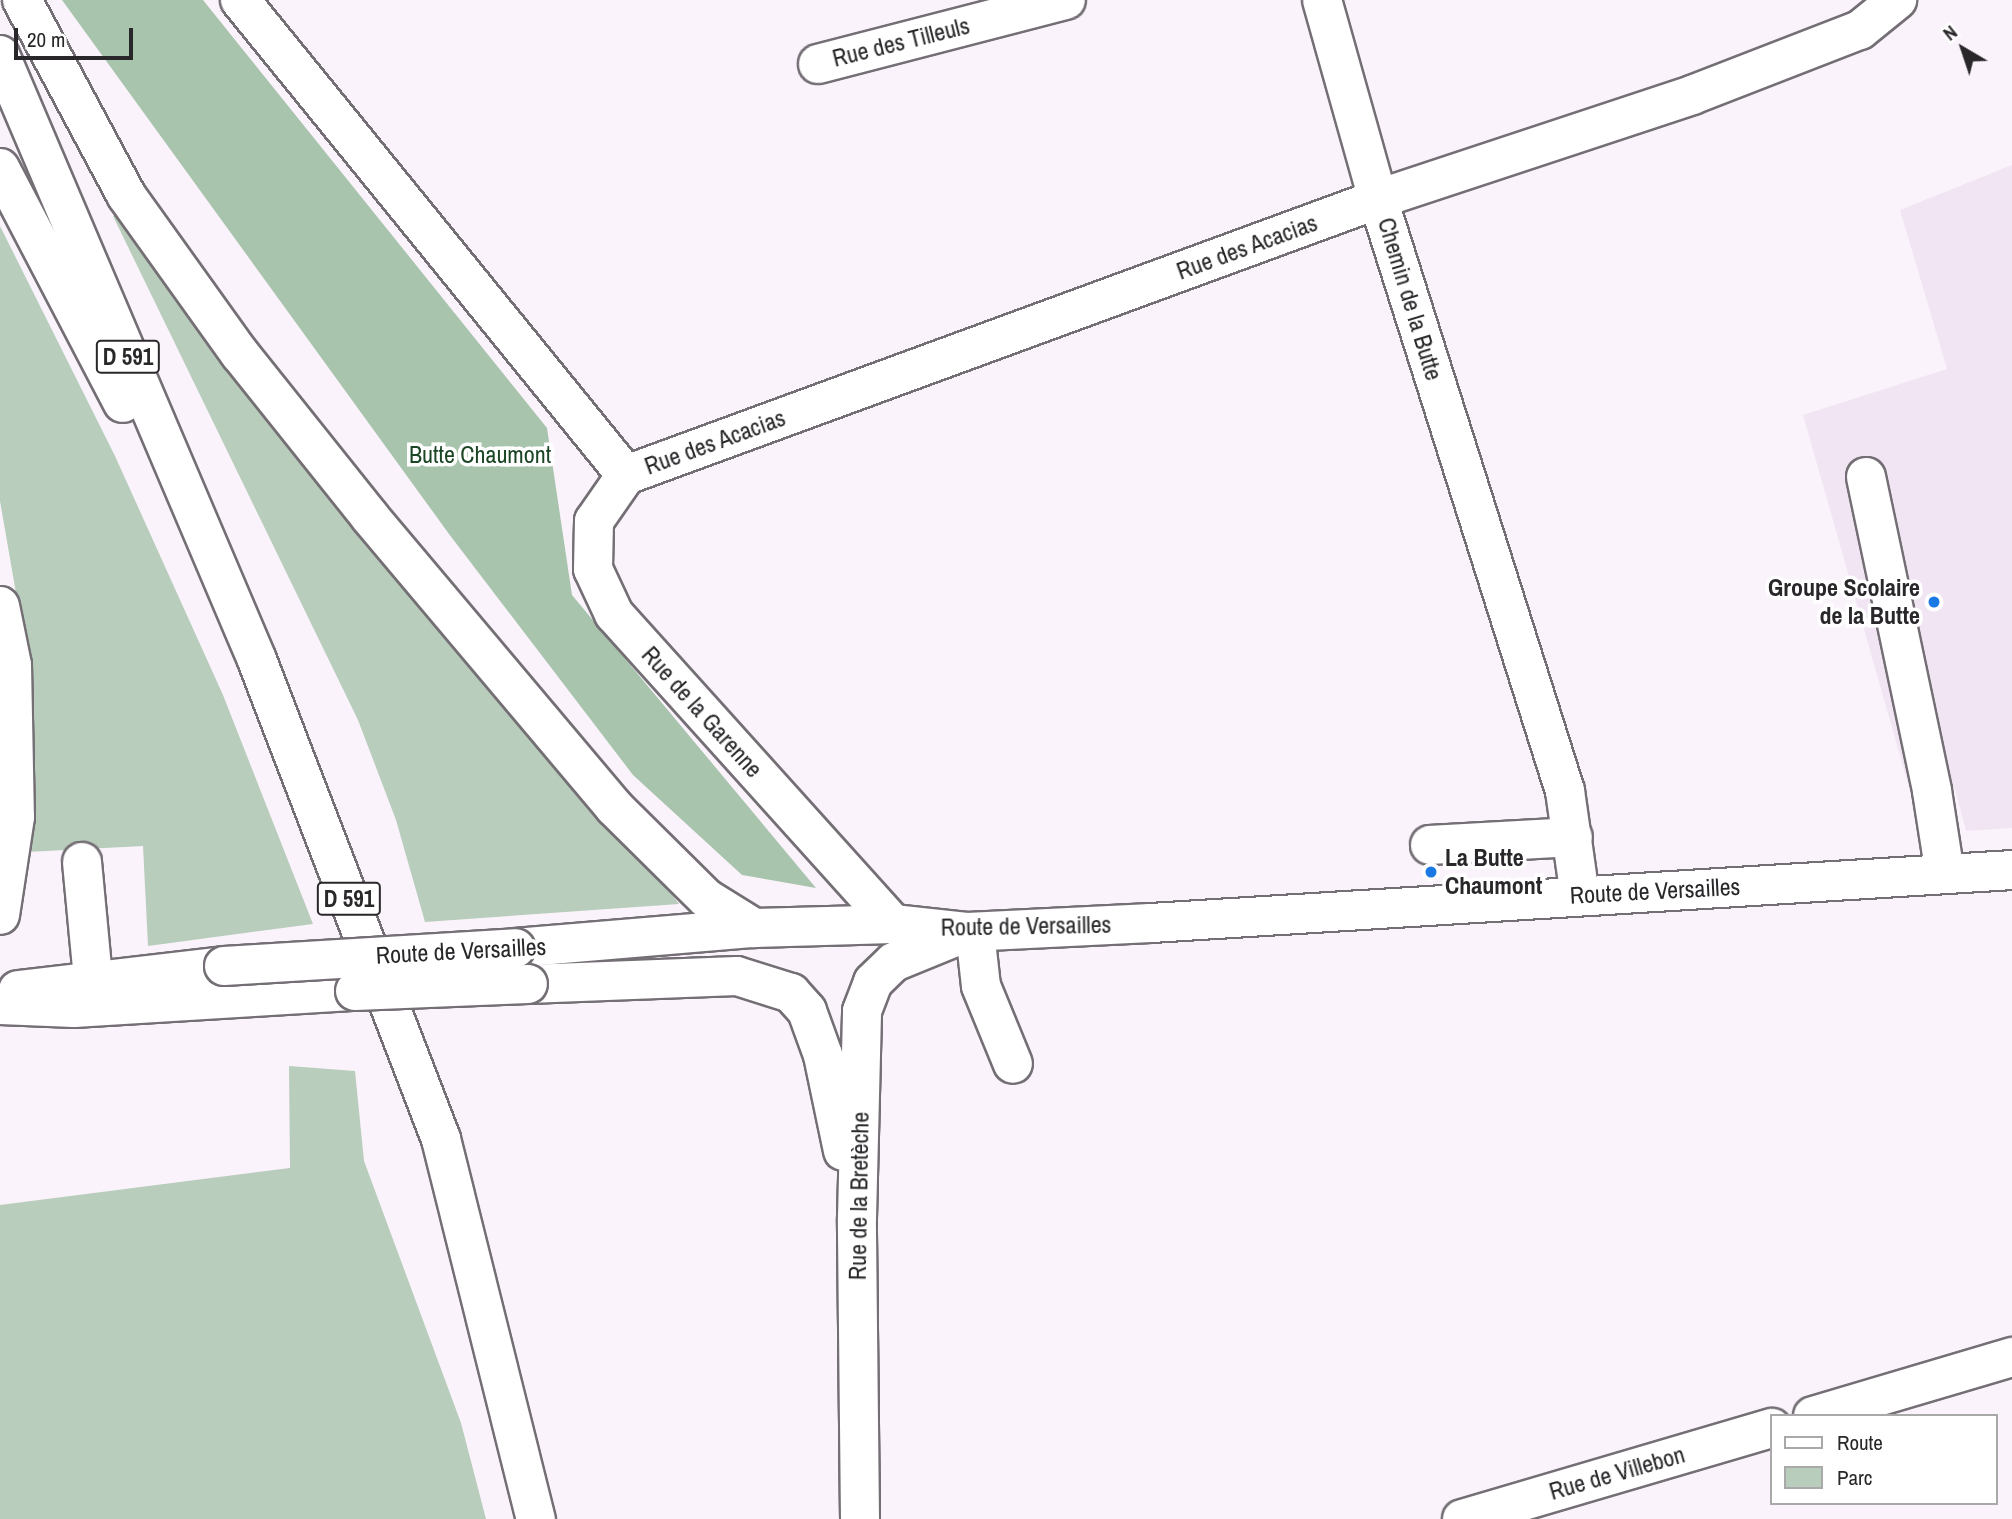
<!DOCTYPE html>
<html>
<head>
<meta charset="utf-8">
<style>
  body { margin:0 }
  #map { position:relative; width:2012px; height:1519px; overflow:hidden; background:#faf3fb; font-family:"Archivo Narrow",sans-serif }
  div>[style] { position:absolute }
  [style*='--x'] { left:calc(var(--x)*1px); top:calc(var(--y)*1px); width:calc(var(--w)*1px); rotate:calc(var(--a)*1deg) }
  .built>* { inset:0; background:#f1e5f3 }
  .green>* { inset:0; background:#b8cdbb }
  .forest>* { inset:0; background:#a9c4ad }
  .roads { filter:drop-shadow(2px 0 #746e75) drop-shadow(-2px 0 #746e75) drop-shadow(0 2px #746e75) drop-shadow(0 -2px #746e75) }
  .minor>* { height:38px; margin:-19px; padding:0 19px; transform-origin:19px; border-radius:19px; background:#fff }
  .major>* { height:38px; margin:-19px; padding:0 19px; transform-origin:19px; border-radius:19px; background:#fff }
  .bridges { filter:drop-shadow(2px 0 #746e75) drop-shadow(-2px 0 #746e75) drop-shadow(0 2px #746e75) drop-shadow(0 -2px #746e75) }
  .major-bridge>* { height:38px; margin:-19px; padding:0 19px; transform-origin:19px; border-radius:19px; background:#fff }
  .dots>* { width:19px; height:19px; translate:-50% -50%; box-sizing:border-box; border:4px solid #fff; border-radius:50% }
  span { translate:-50% -50%; white-space:nowrap; text-align:center; line-height:1.15; -webkit-text-stroke:7px #fff; paint-order:stroke }
  .shield-label span { padding:2px 5px; background:#fff; border:2px solid; border-radius:5px; -webkit-text-stroke-width:0 }
  .shield-label { font-size:23px; color:#29272a; font-weight:700 }
  .street-label { font-size:24px; color:#29272a }
  .park-label { font-size:24px; color:#1b4625 }
  .poi-label { font-size:24px; color:#29272a; font-weight:700 }
  .right { translate:-100% -50%; text-align:right }
  .left { translate:0 -50%; text-align:left }
  .legend { position:absolute; left:1770px; top:1414px; width:228px; height:91px; box-sizing:border-box; background:#fff; border:2px solid #a9a9aa; margin:0; padding:9px 12px; list-style:none; font-size:21px; color:#29272a }
  .legend li { display:flex; align-items:center; gap:14px; height:35px }
  .legend b { width:35px; border:2px solid #a9a9aa }
  .north { position:absolute; left:1928px; top:14px; width:70px; height:70px; -webkit-text-stroke:5px #fff; paint-order:stroke; rotate:321deg; font-size:19px; font-weight:700; line-height:28px; text-align:center; color:#29272a }
  .north::after { content:''; display:block; margin:auto; width:24px; height:32px; background:#29272a; clip-path:polygon(50% 0,100% 100%,50% 72%,0 100%) }
  .scale { position:absolute; left:14px; top:28px; width:119px; height:32px; box-sizing:border-box; border:4px solid #29272a; border-top:0; padding-left:9px; font-size:21px; line-height:24px; white-space:nowrap; color:#29272a; -webkit-text-stroke:5px #fff; paint-order:stroke }
</style>
</head>
<body>
<div id="map">
  <div class="built">
    <div style="clip-path:polygon(2012px 165px,2012px 828px,1966px 831px,1955px 789px,1912px 798px,1803px 415px,1947px 369px,1900px 210px)"></div>
  </div>
  <div class="green">
    <div style="clip-path:polygon(119px 213px,648px 863px,679px 904px,425px 922px,396px 820px,358px 720px,113px 216px)"></div>
    <div style="clip-path:polygon(0 226px,115px 456px,223px 695px,313px 924px,148px 946px,143px 846px,27px 852px,20px 616px,0 501px)"></div>
    <div style="clip-path:polygon(289px 1066px,355px 1071px,364px 1161px,461px 1423px,486px 1519px,0 1519px,0 1205px,290px 1168px)"></div>
  </div>
  <div class="forest">
    <div style="clip-path:polygon(62px 0,203px 0,547px 428px,572px 595px,816px 888px,742px 875px,633px 775px,449px 534px)"></div>
  </div>
  <div class="roads">
    <div class="minor">
      <div style="--x:240;--y:0;--w:612;--a:50.9"></div>
      <div style="--x:1322;--y:0;--w:207;--a:74.3"></div>
      <div style="--x:1378;--y:199;--w:621;--a:72.47"></div>
      <div style="--x:1565;--y:791;--w:106;--a:81.9"></div>
      <div style="--x:818;--y:64;--w:256;--a:-14.5"></div>
      <div style="--x:626;--y:475;--w:801;--a:-20.15"></div>
      <div style="--x:1378;--y:199;--w:331;--a:-18.3"></div>
      <div style="--x:1692;--y:95;--w:180;--a:-21.2"></div>
      <div style="--x:1860;--y:30;--w:48;--a:-39"></div>
      <div style="--x:626;--y:475;--w:56;--a:124.8"></div>
      <div style="--x:594;--y:521;--w:48;--a:91.2"></div>
      <div style="--x:593;--y:569;--w:50;--a:65"></div>
      <div style="--x:614;--y:614;--w:417;--a:48"></div>
      <div style="--x:1866;--y:477;--w:321;--a:78.1"></div>
      <div style="--x:1932;--y:791;--w:84;--a:81.1"></div>
      <div style="--x:1430;--y:845;--w:143;--a:-3.2"></div>
      <div style="--x:82;--y:862;--w:117;--a:84.6"></div>
      <div style="--x:975;--y:932;--w:54;--a:83.7"></div>
      <div style="--x:981;--y:986;--w:84;--a:67.7"></div>
    </div>
    <div class="major">
      <div style="--x:22;--y:0;--w:221;--a:61.9"></div>
      <div style="--x:126;--y:195;--w:196;--a:54.4"></div>
      <div style="--x:240;--y:354;--w:208;--a:51.4"></div>
      <div style="--x:370;--y:517;--w:379;--a:49.9"></div>
      <div style="--x:614;--y:807;--w:129;--a:44.7"></div>
      <div style="--x:706;--y:898;--w:57;--a:32"></div>
      <div style="--x:0;--y:55;--w:657;--a:66.98"></div>
      <div style="--x:257;--y:660;--w:513;--a:68.99"></div>
      <div style="--x:441;--y:1139;--w:392;--a:76"></div>
      <div style="--x:0;--y:168;--w:265;--a:62.4"></div>
      <div style="--x:0;--y:606;--w:60;--a:78.5"></div>
      <div style="--x:12;--y:665;--w:152;--a:88.9"></div>
      <div style="--x:15;--y:817;--w:99;--a:98.7"></div>
      <div style="--x:515;--y:948;--w:240;--a:-4.8"></div>
      <div style="--x:754;--y:928;--w:139;--a:-1.6"></div>
      <div style="--x:893;--y:924;--w:74;--a:6.2"></div>
      <div style="--x:967;--y:932;--w:184;--a:-2.8"></div>
      <div style="--x:1151;--y:923;--w:863;--a:-3.52"></div>
      <div style="--x:528;--y:984;--w:209;--a:-2.2"></div>
      <div style="--x:737;--y:976;--w:57;--a:17.5"></div>
      <div style="--x:791;--y:993;--w:24;--a:48"></div>
      <div style="--x:807;--y:1011;--w:47;--a:70"></div>
      <div style="--x:823;--y:1055;--w:98;--a:78.2"></div>
      <div style="--x:18;--y:990;--w:207;--a:-6.6"></div>
      <div style="--x:0;--y:1005;--w:74;--a:2.3"></div>
      <div style="--x:74;--y:1008;--w:282;--a:-3.5"></div>
      <div style="--x:1813;--y:1416;--w:208;--a:-16.5"></div>
      <div style="--x:860;--y:1519;--w:301;--a:-90.6"></div>
      <div style="--x:857;--y:1218;--w:207;--a:-88.6"></div>
      <div style="--x:862;--y:1011;--w:31;--a:-69"></div>
      <div style="--x:873;--y:982;--w:29;--a:-44"></div>
      <div style="--x:894;--y:962;--w:77;--a:-22.2"></div>
      <div style="--x:1462;--y:1519;--w:323;--a:-16.4"></div>
    </div>
  </div>
  <div class="bridges">
    <div class="major-bridge">
      <div style="--x:224;--y:966;--w:292;--a:-3.5"></div>
      <div style="--x:355;--y:991;--w:173;--a:-2.3"></div>
    </div>
  </div>
  <div class="dots">
    <div style="left:1934px;top:602px;background:#1a79e2"></div>
    <div style="left:1431px;top:872px;background:#1a79e2"></div>
  </div>
  <div class="shield-label">
    <span style="left:128px;top:357px">D 591</span>
    <span style="left:349px;top:899px">D 591</span>
  </div>
  <div class="street-label">
    <span style="left:901px;top:42px;rotate:-14deg">Rue des Tilleuls</span>
    <span style="left:1247px;top:247px;rotate:-20deg">Rue des Acacias</span>
    <span style="left:1410px;top:299px;rotate:73deg">Chemin de la Butte</span>
    <span style="left:715px;top:442px;rotate:-20deg">Rue des Acacias</span>
    <span style="left:702px;top:712px;rotate:48deg">Rue de la Garenne</span>
    <span style="left:1655px;top:891px;rotate:-3deg">Route de Versailles</span>
    <span style="left:1026px;top:926px;rotate:-1deg">Route de Versailles</span>
    <span style="left:461px;top:951px;rotate:-3deg">Route de Versailles</span>
    <span style="left:859px;top:1196px;rotate:-89deg">Rue de la Bretèche</span>
    <span style="left:1617px;top:1473px;rotate:-16deg">Rue de Villebon</span>
  </div>
  <div class="park-label">
    <span style="left:480px;top:455px">Butte Chaumont</span>
  </div>
  <div class="poi-label">
    <span class="right" style="left:1920px;top:602px">Groupe Scolaire<br>de la Butte</span>
    <span class="left" style="left:1445px;top:872px">La Butte<br>Chaumont</span>
  </div>
  <ul class="legend">
  <li><b style="height:9px;background:#fff"></b>Route</li>
  <li><b style="height:19px;background:#b8cdbb"></b>Parc</li>
  </ul>
  <div class="north">N</div>
  <div class="scale">20 m</div>
</div>
</body>
</html>
